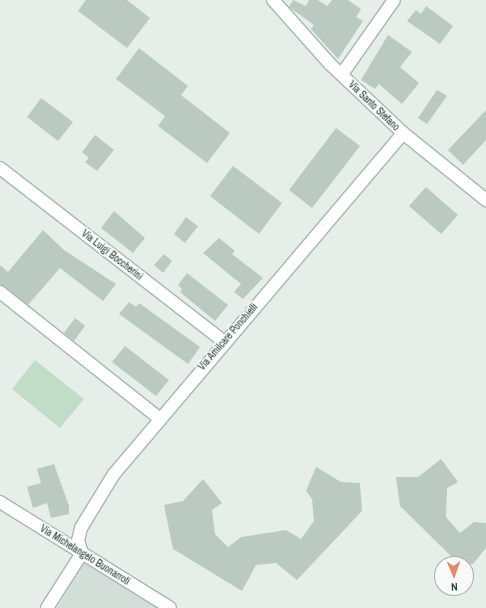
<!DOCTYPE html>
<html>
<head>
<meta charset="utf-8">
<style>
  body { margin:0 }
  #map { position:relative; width:486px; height:608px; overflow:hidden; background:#e6eeea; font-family:"Archivo Narrow",sans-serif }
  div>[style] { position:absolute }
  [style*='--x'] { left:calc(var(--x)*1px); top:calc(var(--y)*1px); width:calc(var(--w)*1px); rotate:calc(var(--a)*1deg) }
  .built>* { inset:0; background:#d4ded9 }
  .green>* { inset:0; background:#c1ddc8 }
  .building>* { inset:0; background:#bbc9c3 }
  .roads { filter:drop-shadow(1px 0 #a9b6b1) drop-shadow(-1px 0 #a9b6b1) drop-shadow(0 1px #a9b6b1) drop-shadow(0 -1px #a9b6b1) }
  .minor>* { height:12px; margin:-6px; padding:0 6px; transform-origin:6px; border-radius:6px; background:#fff }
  span { translate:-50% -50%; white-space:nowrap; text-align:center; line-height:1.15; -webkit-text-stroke:3px #f7faf8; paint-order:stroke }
  .street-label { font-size:10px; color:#263f38 }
  .north { position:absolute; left:434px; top:556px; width:40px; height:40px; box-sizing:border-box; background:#f7faf8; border:1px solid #a3afab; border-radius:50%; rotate:178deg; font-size:11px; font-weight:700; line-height:16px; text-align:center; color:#263f38 }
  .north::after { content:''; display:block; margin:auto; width:14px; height:18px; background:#e8886a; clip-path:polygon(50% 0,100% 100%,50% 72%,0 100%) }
</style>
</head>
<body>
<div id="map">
  <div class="built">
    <div style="clip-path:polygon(85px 561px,158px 608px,57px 608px)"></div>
  </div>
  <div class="green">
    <div style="clip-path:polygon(35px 360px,84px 399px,60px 428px,12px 389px)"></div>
  </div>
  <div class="building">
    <div style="clip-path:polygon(86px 0,127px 0,150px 18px,127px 48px,78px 11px)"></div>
    <div style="clip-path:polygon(293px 0,306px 6px,309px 0,318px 0,327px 6px,332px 0,348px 0,361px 9px,356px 17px,363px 21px,338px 59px,311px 29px,314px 25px,289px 7px)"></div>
    <div style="clip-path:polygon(426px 6px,453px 26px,440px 44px,407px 21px,416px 10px,421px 14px)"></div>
    <div style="clip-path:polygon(388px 35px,412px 52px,400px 67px,419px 83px,402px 104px,379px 84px,375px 89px,361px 80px)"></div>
    <div style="clip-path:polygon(139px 48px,188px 86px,181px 95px,230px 133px,207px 163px,158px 126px,165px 116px,116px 79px)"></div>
    <div style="clip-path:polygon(437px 90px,447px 96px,427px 124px,418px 118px)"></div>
    <div style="clip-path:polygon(41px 98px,73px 122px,58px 141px,27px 117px)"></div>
    <div style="clip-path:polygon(486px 110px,486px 140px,463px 165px,448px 150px)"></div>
    <div style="clip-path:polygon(336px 128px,360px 146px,312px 208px,289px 190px)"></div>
    <div style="clip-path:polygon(95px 135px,114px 150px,97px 171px,85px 162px,89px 158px,82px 152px)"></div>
    <div style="clip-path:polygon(233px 166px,282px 203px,259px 234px,210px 196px)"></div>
    <div style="clip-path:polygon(426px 187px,458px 215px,441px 234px,409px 206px)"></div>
    <div style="clip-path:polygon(114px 211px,145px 238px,133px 253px,101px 228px)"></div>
    <div style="clip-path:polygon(186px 217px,198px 226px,185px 243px,174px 234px)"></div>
    <div style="clip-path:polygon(43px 230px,64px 250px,116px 284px,103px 301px,60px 268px,28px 305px,0 285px,0 265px,8px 272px)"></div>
    <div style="clip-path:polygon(219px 238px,235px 251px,232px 254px,263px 278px,243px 299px,234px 292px,241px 284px,203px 253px)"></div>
    <div style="clip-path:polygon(164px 254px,172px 261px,163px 273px,154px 265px)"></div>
    <div style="clip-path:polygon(187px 273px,228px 305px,215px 321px,180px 292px,182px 289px,178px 285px)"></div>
    <div style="clip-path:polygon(129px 302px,136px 307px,139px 303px,200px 347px,188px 364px,119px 314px)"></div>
    <div style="clip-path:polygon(75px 318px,85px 326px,74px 341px,64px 333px)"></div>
    <div style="clip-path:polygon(125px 346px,169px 380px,156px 396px,112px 362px)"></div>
    <div style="clip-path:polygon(441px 459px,458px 482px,447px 488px,446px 517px,460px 533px,474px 522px,486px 523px,486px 548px,473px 564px,459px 564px,400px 506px,396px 477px,418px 477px)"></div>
    <div style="clip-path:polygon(54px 464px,69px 506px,69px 514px,51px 518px,47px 503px,33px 508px,27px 487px,41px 483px,37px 469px)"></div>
    <div style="clip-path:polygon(316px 467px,341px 482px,360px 483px,362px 511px,297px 580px,276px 563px,256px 565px,242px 591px,173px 549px,164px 505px,183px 501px,203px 479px,222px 503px,212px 510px,215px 534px,228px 547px,241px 537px,286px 530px,301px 539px,314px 521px,312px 499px,306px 491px)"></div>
  </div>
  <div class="roads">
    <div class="minor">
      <div style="--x:273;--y:0;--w:86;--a:48.3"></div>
      <div style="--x:330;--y:64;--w:100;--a:43.4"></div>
      <div style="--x:403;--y:133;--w:107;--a:38.9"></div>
      <div style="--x:342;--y:74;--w:90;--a:-54.9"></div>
      <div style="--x:0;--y:168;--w:284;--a:37.8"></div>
      <div style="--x:0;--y:292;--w:203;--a:38.4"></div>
      <div style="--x:0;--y:502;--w:200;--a:31.9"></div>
      <div style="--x:47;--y:608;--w:65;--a:-57.5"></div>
      <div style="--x:82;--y:553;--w:13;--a:-108"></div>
      <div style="--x:78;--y:541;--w:13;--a:-77"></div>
      <div style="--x:81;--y:528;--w:63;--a:-58.6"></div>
      <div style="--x:114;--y:474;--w:447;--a:-49.7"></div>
    </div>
  </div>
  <div class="street-label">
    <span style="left:374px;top:106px;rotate:44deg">Via Santo Stefano</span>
    <span style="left:112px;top:255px;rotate:38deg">Via Luigi Boccherini</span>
    <span style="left:228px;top:337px;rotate:-49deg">Via Amilcare Ponchielli</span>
    <span style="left:85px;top:555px;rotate:32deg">Via Michelangelo Buonarroti</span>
  </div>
  <div class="north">N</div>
</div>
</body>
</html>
